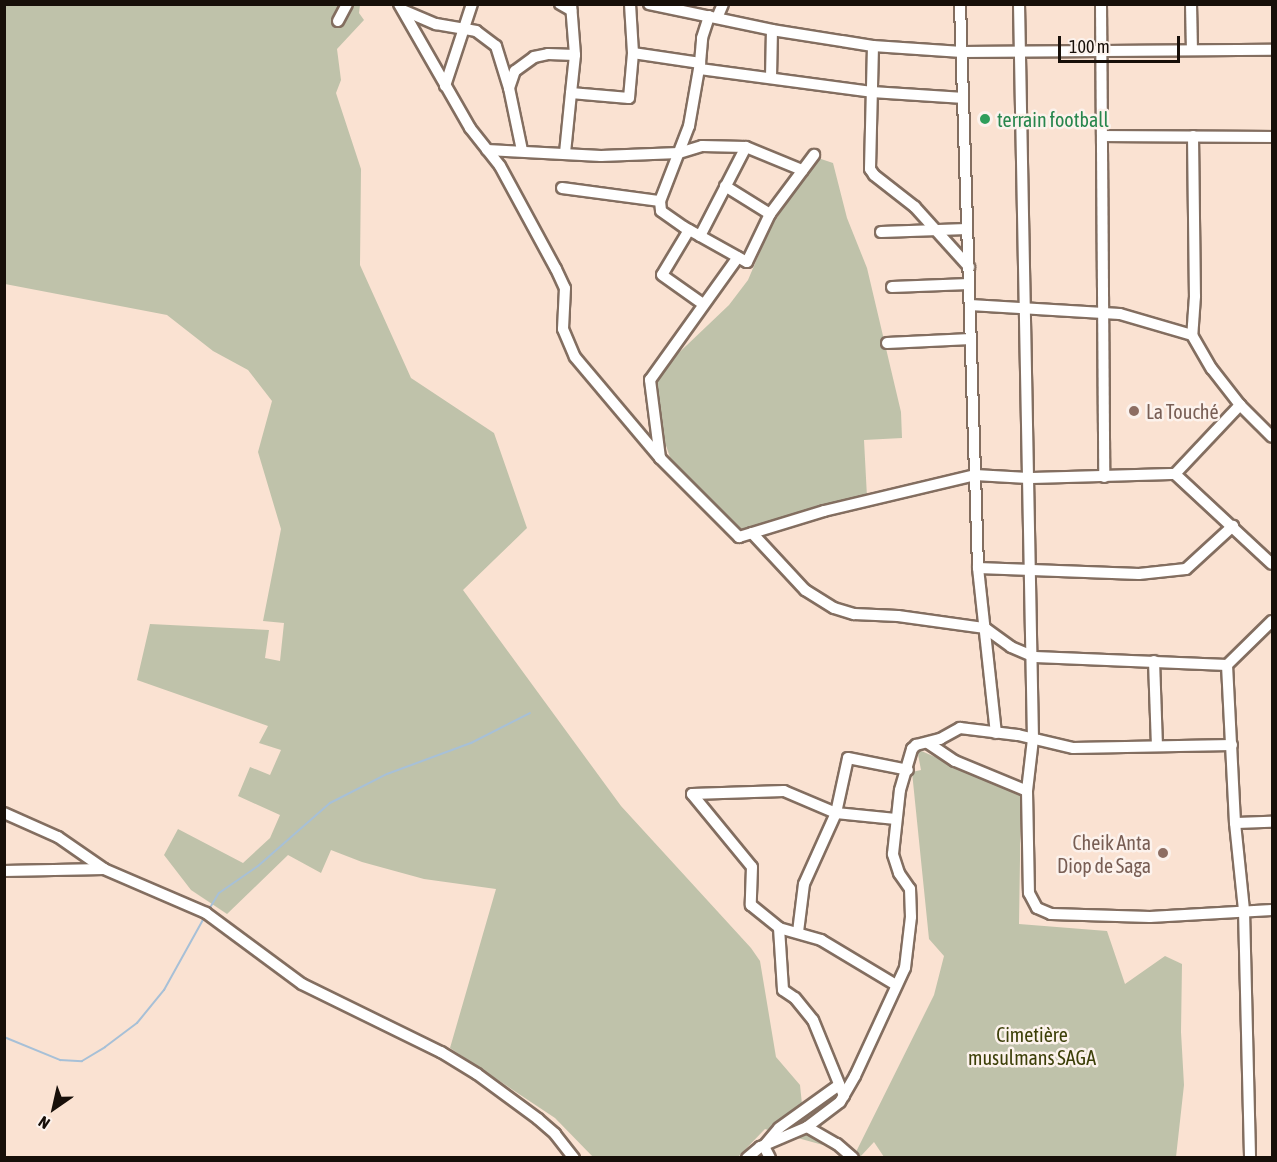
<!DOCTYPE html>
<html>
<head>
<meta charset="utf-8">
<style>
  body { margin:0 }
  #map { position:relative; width:1277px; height:1162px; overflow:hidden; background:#fae2d2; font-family:"Asap Condensed",sans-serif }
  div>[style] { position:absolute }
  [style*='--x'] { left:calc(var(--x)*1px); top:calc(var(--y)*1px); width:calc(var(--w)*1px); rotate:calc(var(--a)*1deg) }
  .green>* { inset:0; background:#bfc2aa }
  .stream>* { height:2px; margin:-1px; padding:0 1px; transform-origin:1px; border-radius:1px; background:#a7c0d7 }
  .roads { filter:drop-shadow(2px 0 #836e60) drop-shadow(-2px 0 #836e60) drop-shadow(0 2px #836e60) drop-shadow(0 -2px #836e60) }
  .minor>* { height:10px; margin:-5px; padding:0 5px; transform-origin:5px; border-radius:5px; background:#fff }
  .dots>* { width:16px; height:16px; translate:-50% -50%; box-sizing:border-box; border:3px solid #fcf2ec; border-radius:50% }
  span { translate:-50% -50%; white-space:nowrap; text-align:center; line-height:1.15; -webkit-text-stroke:5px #fcf2ec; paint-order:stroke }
  .leisure-label { font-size:20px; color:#27864d }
  .left { translate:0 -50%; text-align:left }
  .education-label { font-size:20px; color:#785e54 }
  .right { translate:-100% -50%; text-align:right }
  .park-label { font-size:20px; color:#3c3f08 }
  .frame { position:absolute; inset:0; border:6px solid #170f09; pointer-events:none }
  .north { position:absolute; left:24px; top:1078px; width:60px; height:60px; -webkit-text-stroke:4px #fcf2ec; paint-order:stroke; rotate:214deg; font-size:16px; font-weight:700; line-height:24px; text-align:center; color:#170f09 }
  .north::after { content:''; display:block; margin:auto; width:21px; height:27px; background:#170f09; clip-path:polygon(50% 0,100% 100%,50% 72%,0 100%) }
  .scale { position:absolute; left:1058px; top:36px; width:122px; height:27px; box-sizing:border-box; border:3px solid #170f09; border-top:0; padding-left:8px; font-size:18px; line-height:21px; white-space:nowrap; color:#170f09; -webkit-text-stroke:4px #fcf2ec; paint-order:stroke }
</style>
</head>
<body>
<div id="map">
  <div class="green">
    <div style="clip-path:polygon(5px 5px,360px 5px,359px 13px,364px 20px,337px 49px,341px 80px,336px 93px,361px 169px,360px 265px,411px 378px,494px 433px,527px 528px,463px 590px,621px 806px,751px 948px,760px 961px,776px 1057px,800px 1085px,803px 1114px,819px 1128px,823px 1145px,765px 1129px,738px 1157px,593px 1157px,555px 1118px,450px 1048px,496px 889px,424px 879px,362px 862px,331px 850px,321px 873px,288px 855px,227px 914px,191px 890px,164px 855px,178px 829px,243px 863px,270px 838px,280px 815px,238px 796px,250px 767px,270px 775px,281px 750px,259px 743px,268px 726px,137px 680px,150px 624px,269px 630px,265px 658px,280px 661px,284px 623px,263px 621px,281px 529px,258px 452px,272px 401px,248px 370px,213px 351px,167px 315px,5px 284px)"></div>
    <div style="clip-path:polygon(818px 158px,833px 163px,847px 218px,867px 268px,901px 412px,902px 438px,864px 440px,867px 497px,737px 530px,672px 463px,660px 428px,656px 381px,666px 365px,729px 305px,748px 280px,771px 226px)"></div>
    <div style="clip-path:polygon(917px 749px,1021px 795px,1019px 924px,1107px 931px,1125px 984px,1165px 956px,1182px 964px,1181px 1032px,1184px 1085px,1176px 1157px,884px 1157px,874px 1142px,860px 1157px,853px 1158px,934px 995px,944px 956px,929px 939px,912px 772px,921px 770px)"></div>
  </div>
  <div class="stream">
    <div style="--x:208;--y:911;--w:21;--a:-59"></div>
    <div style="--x:219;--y:893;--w:47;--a:-34.7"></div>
    <div style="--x:258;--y:866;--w:96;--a:-41.2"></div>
    <div style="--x:330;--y:803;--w:64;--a:-27"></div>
    <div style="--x:387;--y:774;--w:90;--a:-20.3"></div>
    <div style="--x:471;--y:743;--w:66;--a:-27"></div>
    <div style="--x:4;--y:1037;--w:61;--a:22.3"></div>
    <div style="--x:60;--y:1060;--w:22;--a:3"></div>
    <div style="--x:82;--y:1061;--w:27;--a:-31"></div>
    <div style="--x:105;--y:1047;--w:40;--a:-37"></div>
    <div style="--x:137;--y:1023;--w:43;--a:-50.7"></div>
    <div style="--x:164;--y:990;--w:85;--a:-61"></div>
  </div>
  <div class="roads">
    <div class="minor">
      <div style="--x:399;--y:4;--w:143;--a:60.2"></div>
      <div style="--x:470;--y:128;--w:48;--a:51.7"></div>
      <div style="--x:500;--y:166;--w:117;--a:61.5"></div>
      <div style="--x:556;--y:269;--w:21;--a:65"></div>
      <div style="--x:565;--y:288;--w:41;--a:92.8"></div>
      <div style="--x:563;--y:329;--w:30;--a:67"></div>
      <div style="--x:575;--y:357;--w:132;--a:49.9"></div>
      <div style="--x:660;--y:458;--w:112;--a:45"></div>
      <div style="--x:739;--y:537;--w:89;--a:-17"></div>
      <div style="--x:824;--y:511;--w:155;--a:-13.4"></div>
      <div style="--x:975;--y:475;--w:53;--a:3.2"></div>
      <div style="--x:1028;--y:478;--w:147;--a:-1.6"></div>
      <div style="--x:1175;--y:474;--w:95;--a:-46.7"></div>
      <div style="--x:560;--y:4;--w:13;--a:29"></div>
      <div style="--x:571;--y:4;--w:51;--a:85.5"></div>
      <div style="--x:575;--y:55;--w:38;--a:96"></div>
      <div style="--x:649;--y:4;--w:126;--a:11.9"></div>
      <div style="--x:772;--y:30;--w:102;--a:9"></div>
      <div style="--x:873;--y:46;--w:89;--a:3.9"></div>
      <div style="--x:962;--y:52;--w:310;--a:-0.4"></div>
      <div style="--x:960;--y:4;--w:564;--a:88.17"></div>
      <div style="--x:978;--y:568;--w:166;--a:83.8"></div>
      <div style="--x:1019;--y:4;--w:735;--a:88.91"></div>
      <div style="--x:1033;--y:739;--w:52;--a:96.6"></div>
      <div style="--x:1027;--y:791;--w:102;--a:88.9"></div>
      <div style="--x:1029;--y:893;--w:17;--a:62"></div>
      <div style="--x:1037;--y:908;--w:15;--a:23"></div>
      <div style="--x:1051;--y:914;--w:99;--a:1.7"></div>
      <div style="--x:1150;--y:917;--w:122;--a:-3.3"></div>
      <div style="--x:1101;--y:4;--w:473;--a:89.6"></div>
      <div style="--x:1191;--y:4;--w:46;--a:88.8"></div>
      <div style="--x:405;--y:11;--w:34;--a:23"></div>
      <div style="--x:436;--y:24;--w:41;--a:9.9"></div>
      <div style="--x:476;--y:31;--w:25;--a:37"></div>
      <div style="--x:496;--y:46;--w:44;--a:72.8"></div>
      <div style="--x:509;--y:88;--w:63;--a:78.2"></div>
      <div style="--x:717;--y:18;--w:15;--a:-67"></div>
      <div style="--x:338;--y:21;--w:19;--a:-62"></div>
      <div style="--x:873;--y:46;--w:123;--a:91.4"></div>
      <div style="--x:870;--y:169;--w:7;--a:56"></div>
      <div style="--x:874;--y:175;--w:52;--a:38"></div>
      <div style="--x:915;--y:207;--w:81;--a:48"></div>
      <div style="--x:633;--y:53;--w:68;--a:8.5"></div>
      <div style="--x:700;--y:63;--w:25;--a:-85"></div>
      <div style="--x:702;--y:38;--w:23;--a:-72"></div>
      <div style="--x:700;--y:63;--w:64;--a:99.9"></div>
      <div style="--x:689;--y:126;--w:80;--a:111.1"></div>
      <div style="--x:660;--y:201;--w:10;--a:84"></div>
      <div style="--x:661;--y:211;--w:28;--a:35"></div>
      <div style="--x:684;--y:227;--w:72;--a:29.1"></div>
      <div style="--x:747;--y:262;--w:53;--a:-64.4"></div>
      <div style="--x:770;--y:214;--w:74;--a:-53.3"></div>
      <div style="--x:700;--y:69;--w:175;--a:7.6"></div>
      <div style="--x:873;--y:92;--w:90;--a:3.8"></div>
      <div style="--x:771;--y:77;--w:47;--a:-88.8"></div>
      <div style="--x:445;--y:86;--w:86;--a:-71.8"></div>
      <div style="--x:509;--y:88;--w:18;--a:-71"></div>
      <div style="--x:515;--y:71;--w:24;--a:-36"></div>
      <div style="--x:534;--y:57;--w:14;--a:-12"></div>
      <div style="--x:548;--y:54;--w:27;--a:2"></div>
      <div style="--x:1103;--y:136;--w:169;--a:0.3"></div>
      <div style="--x:1193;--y:136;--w:160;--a:89.3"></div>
      <div style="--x:1195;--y:296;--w:39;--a:94"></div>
      <div style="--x:1192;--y:335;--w:39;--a:60"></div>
      <div style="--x:1212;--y:369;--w:46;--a:52.1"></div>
      <div style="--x:1240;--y:405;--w:45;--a:45"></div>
      <div style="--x:487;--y:150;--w:114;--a:3"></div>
      <div style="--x:601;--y:156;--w:78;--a:-2.2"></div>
      <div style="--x:679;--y:153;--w:24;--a:-17"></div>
      <div style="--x:702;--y:146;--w:44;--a:1.3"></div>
      <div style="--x:565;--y:153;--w:60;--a:-84.3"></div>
      <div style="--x:571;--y:93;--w:58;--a:4.9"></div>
      <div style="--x:629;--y:98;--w:45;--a:-84.9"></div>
      <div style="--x:633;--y:53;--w:49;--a:-93.5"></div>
      <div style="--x:725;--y:186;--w:53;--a:31.9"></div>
      <div style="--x:562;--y:188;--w:99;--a:7.6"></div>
      <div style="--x:689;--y:230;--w:52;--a:121"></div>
      <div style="--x:662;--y:275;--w:50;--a:35.3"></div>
      <div style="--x:881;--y:232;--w:86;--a:-2"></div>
      <div style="--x:700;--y:236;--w:100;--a:-62.7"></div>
      <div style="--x:746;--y:147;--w:61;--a:22.3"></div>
      <div style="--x:892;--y:287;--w:77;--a:-2.2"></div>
      <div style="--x:970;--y:305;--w:150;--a:3.4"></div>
      <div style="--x:1120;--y:314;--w:75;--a:16.3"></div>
      <div style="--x:887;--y:343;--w:84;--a:-2.7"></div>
      <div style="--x:660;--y:458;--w:79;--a:-97.3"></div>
      <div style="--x:650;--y:380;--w:151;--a:-54.4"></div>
      <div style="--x:1175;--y:474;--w:132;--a:42.9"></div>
      <div style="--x:752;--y:533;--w:78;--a:47.1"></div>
      <div style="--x:805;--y:590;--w:34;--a:32"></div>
      <div style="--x:834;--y:608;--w:21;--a:17"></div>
      <div style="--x:854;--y:614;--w:44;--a:2.6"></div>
      <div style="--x:898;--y:616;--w:88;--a:7.9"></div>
      <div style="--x:985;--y:628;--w:32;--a:36"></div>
      <div style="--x:1011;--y:647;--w:26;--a:23"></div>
      <div style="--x:1035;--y:657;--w:192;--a:2.4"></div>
      <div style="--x:1227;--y:665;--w:63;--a:-44.4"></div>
      <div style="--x:978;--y:568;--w:161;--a:2.1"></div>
      <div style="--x:1139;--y:574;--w:47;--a:-6.1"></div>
      <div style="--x:1186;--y:569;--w:64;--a:-42.5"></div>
      <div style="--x:1154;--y:661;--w:85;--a:88"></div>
      <div style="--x:1227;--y:665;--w:158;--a:87.1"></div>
      <div style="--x:1235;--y:823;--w:87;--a:84.1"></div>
      <div style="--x:1244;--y:910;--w:248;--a:88.6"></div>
      <div style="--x:928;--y:743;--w:32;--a:34"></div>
      <div style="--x:955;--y:761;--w:78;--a:22.6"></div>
      <div style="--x:692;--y:794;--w:94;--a:50.6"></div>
      <div style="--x:752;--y:867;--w:38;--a:92"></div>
      <div style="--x:751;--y:905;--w:36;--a:39"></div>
      <div style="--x:779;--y:928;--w:44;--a:15.9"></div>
      <div style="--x:821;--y:940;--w:87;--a:31"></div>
      <div style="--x:692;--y:794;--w:92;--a:-1.9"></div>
      <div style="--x:784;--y:791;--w:56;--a:22.9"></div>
      <div style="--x:836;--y:813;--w:60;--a:5.7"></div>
      <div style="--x:4;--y:813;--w:59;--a:24"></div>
      <div style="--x:58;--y:837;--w:56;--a:34.8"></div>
      <div style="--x:104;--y:869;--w:111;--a:23.3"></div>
      <div style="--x:206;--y:913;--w:119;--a:36.5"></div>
      <div style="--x:302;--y:984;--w:155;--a:26.1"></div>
      <div style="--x:441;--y:1052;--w:42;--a:31.4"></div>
      <div style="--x:477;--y:1074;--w:76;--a:36.4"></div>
      <div style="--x:538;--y:1119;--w:23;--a:41"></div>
      <div style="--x:555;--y:1134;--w:31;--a:52"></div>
      <div style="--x:1235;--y:823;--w:37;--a:-2"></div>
      <div style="--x:4;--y:871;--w:100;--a:-1.1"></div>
      <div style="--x:779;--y:928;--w:62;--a:86.3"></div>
      <div style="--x:783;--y:990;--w:14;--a:34"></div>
      <div style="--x:795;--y:998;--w:28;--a:51"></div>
      <div style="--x:813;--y:1020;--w:82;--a:67.8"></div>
      <div style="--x:798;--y:932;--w:48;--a:-82.9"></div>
      <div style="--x:804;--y:884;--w:78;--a:-65.7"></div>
      <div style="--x:836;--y:813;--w:56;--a:-77.7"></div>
      <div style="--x:848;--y:758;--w:61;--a:11.3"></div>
      <div style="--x:807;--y:1127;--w:34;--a:30"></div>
      <div style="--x:837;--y:1144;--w:21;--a:41"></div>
      <div style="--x:747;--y:1158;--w:17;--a:-40"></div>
      <div style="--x:760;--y:1147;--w:51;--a:-23.1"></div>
      <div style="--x:807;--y:1127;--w:41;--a:-37.1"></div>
      <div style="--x:840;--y:1102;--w:30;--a:-60"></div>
      <div style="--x:855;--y:1076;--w:119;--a:-65.2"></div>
      <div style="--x:905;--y:968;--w:51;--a:-83.3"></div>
      <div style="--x:911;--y:917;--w:28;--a:-92"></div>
      <div style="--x:910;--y:889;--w:19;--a:-125"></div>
      <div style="--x:899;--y:873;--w:20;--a:-108"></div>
      <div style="--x:893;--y:854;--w:64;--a:-83.8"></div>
      <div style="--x:900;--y:790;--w:43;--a:-73.7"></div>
      <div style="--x:912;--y:749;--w:6;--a:-45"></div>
      <div style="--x:916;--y:745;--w:25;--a:-14"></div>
      <div style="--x:940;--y:739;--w:23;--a:-29"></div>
      <div style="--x:960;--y:728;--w:58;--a:6.9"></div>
      <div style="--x:1018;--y:735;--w:57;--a:13.3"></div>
      <div style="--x:1073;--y:748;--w:159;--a:-1.1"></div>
      <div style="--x:770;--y:1158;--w:13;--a:-117"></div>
      <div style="--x:764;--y:1146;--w:23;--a:-50"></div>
      <div style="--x:779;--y:1128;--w:74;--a:-35.6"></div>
    </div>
  </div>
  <div class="dots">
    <div style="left:985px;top:119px;background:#2e9e5b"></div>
    <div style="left:1134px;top:411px;background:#8d6e63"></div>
    <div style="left:1163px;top:853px;background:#8d6e63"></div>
  </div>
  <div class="leisure-label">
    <span class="left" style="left:997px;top:119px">terrain football</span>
  </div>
  <div class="education-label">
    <span class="left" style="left:1146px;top:411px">La Touché</span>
    <span class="right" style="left:1151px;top:854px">Cheik Anta<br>Diop de Saga</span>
  </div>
  <div class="park-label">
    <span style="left:1032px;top:1046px">Cimetière<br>musulmans SAGA</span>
  </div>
  <div class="frame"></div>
  <div class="north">N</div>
  <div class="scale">100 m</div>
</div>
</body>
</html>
